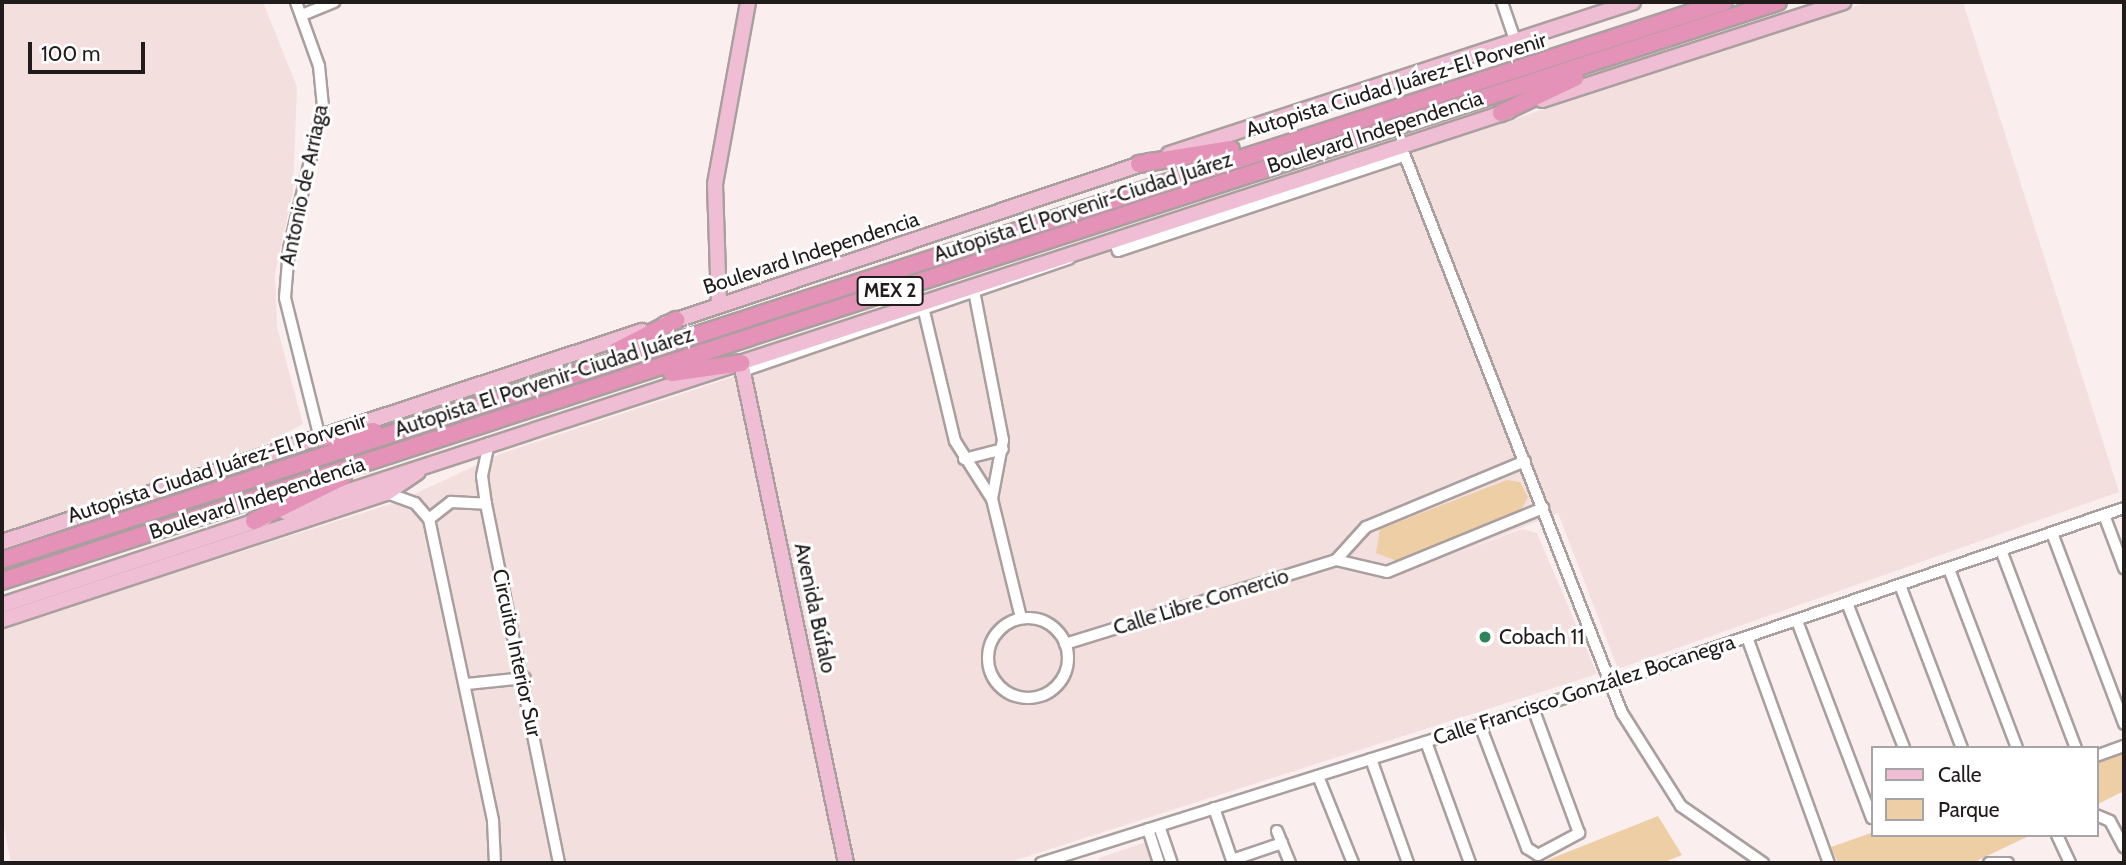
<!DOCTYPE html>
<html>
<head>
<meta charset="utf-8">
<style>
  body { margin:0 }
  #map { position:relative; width:2126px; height:865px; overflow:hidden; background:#faeeee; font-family:Cabin,sans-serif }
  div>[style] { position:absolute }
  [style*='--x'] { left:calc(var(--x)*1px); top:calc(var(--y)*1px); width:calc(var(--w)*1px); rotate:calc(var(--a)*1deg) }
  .built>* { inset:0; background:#f4dfdf }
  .green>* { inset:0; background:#eecea5 }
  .roads { filter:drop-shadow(2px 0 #a99f9e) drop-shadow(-2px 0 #a99f9e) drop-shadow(0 2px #a99f9e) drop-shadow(0 -2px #a99f9e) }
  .minor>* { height:10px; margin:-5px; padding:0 5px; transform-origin:5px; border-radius:5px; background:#fff }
  .minor>.ring { margin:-5px; padding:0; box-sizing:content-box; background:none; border:10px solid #fff; border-radius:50% }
  .major>* { height:14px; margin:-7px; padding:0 7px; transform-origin:7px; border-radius:7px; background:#efbed4 }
  .highway>* { height:16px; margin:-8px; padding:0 8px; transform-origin:8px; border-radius:8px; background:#e492b7 }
  .dots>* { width:19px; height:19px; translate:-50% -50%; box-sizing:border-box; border:4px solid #fff; border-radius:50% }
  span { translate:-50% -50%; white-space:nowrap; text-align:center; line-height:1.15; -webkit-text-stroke:6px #fff; paint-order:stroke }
  .shield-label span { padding:2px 5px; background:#fff; border:2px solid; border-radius:5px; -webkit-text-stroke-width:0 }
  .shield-label { font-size:19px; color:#201c1c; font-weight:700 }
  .street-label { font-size:21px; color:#201c1c }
  .poi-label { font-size:21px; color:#201c1c }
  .left { translate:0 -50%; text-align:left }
  .frame { position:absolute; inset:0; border:4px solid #201c1c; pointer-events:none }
  .legend { position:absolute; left:1871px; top:746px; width:228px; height:91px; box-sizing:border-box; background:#fff; border:2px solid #a6a4a4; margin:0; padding:9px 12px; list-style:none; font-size:21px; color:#201c1c }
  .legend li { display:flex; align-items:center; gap:14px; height:35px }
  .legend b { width:35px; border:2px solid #a6a4a4 }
  .scale { position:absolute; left:28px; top:42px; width:117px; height:32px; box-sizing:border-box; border:4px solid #201c1c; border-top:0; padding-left:9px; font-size:21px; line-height:24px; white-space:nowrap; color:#201c1c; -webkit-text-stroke:5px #fff; paint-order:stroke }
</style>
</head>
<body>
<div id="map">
  <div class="built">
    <div style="clip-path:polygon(2px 2px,263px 2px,297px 87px,293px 191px,275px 274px,277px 327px,303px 424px,250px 452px,2px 535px)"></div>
    <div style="clip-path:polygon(1868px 2px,1963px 2px,2119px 492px,1618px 669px,1558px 513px,1460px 552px,1522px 529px,1537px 533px,1597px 674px,1007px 863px,11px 863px,2px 818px,2px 628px,397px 502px,503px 453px)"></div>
    <div style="clip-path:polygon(1146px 842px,1153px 863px,1100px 863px,1099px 858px)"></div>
  </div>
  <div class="green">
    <div style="clip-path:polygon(1507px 480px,1520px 482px,1528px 497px,1520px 512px,1397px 561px,1376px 553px,1380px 529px)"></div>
    <div style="clip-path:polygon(2124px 746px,2124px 791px,2096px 805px,2096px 756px)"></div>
    <div style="clip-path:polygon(1658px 816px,1682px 855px,1662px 863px,1540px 863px)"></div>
    <div style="clip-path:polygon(1871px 833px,1872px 835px,2031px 835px,1972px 863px,1838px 863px,1831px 847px)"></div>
  </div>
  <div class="roads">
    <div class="minor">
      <div style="--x:296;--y:2;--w:68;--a:70.2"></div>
      <div style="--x:319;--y:66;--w:41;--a:84.4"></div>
      <div style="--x:323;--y:107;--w:146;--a:103.5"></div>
      <div style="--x:289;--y:249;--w:49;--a:94.7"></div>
      <div style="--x:285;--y:298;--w:144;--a:76"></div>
      <div style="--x:1502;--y:2;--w:40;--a:71.1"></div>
      <div style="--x:302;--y:15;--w:35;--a:-22"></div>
      <div style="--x:1401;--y:146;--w:609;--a:68.71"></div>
      <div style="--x:1622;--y:713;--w:110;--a:57.6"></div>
      <div style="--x:1681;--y:806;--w:100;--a:34.8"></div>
      <div style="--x:1113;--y:239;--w:13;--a:67"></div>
      <div style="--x:1118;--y:251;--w:301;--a:-18.4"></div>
      <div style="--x:975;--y:296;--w:147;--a:79"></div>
      <div style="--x:1003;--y:440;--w:60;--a:100.6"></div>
      <div style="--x:992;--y:499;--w:122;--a:76.3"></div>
      <div style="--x:923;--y:307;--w:138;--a:76.6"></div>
      <div style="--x:955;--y:441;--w:69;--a:57.5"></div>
      <div style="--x:743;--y:371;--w:345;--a:-19"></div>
      <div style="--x:489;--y:443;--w:34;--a:102"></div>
      <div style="--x:482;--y:476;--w:28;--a:82"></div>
      <div style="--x:486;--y:504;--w:366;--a:78.5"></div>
      <div style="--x:964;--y:459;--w:40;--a:-14.4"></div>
      <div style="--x:387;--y:493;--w:30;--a:20"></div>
      <div style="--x:415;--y:503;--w:21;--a:49"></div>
      <div style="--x:429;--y:519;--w:309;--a:78"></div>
      <div style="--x:493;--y:821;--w:42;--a:87.3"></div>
      <div style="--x:2104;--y:515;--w:57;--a:69.3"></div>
      <div style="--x:429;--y:519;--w:28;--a:-38"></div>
      <div style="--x:451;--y:502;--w:35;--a:3"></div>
      <div style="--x:2052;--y:533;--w:204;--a:69.3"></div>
      <div style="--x:2001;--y:550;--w:212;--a:69.3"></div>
      <div style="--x:1336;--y:560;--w:52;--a:13.2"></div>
      <div style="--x:1387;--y:572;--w:169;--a:-22.3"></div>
      <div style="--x:1949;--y:569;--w:191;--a:69.2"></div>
      <div style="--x:1900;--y:585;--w:174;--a:69.2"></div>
      <div style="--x:1847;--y:603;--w:156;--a:68.5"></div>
      <div class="ring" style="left:988px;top:618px;width:70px;height:70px"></div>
      <div style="--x:1797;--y:621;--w:211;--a:69.2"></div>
      <div style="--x:1747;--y:637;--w:240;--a:70.1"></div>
      <div style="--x:1065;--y:644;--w:284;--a:-17.2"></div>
      <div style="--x:1336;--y:560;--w:45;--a:-47.7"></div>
      <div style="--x:1366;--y:527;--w:172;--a:-22.5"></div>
      <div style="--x:467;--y:684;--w:58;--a:-5.9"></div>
      <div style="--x:1480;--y:725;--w:132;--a:69.1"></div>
      <div style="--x:1527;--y:848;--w:13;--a:32"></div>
      <div style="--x:1538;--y:855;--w:47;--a:-28.2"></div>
      <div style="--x:1579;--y:833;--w:133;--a:-110.2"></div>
      <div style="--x:1426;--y:742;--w:129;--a:70"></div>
      <div style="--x:2096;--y:756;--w:30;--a:-20"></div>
      <div style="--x:1371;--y:759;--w:110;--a:70.4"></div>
      <div style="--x:1318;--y:776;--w:94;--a:68.1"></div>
      <div style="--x:1214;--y:808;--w:58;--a:70.9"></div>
      <div style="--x:2096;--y:815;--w:15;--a:23"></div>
      <div style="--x:2110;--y:821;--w:30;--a:62"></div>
      <div style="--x:1159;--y:826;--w:39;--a:71"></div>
      <div style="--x:1148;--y:829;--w:36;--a:72"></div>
      <div style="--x:1277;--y:831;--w:35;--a:68"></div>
      <div style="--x:2057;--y:835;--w:31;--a:65"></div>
      <div style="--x:1232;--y:860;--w:53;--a:-18.8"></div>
      <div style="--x:1041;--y:863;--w:596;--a:-17.49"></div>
      <div style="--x:1609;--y:684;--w:544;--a:-18.87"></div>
      <div style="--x:1989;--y:863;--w:19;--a:0"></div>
    </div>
    <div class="major">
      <div style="--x:1542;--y:100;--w:317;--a:-18"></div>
      <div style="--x:1169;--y:154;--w:488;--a:-18.1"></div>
      <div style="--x:719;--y:305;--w:121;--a:-91.9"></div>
      <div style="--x:715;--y:184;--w:185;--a:-79.7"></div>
      <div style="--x:665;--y:324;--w:512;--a:-18.58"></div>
      <div style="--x:741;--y:363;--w:511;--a:78.14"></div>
      <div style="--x:285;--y:512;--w:1288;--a:-18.14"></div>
      <div style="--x:2;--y:542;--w:674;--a:-18.25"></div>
      <div style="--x:2;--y:605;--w:277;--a:-18.3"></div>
      <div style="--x:2;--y:620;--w:405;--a:-18.3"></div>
      <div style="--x:387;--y:493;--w:37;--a:-34"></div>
    </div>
    <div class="highway">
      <div style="--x:1501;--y:113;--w:82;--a:-25.3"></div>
      <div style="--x:1139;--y:164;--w:93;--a:-9.3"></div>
      <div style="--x:616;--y:351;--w:68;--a:-27.3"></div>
      <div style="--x:672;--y:373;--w:70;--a:-8.2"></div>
      <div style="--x:320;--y:438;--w:54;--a:-7.4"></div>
      <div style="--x:254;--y:521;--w:99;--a:-26.3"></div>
      <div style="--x:2;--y:560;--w:1810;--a:-17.95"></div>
      <div style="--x:2;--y:581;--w:1868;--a:-18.06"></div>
    </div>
  </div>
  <div class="dots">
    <div style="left:1485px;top:637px;background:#2e8559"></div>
  </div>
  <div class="shield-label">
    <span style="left:890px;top:291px">MEX 2</span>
  </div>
  <div class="street-label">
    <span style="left:1396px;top:85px;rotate:-17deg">Autopista Ciudad Juárez-El Porvenir</span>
    <span style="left:1375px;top:132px;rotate:-18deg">Boulevard Independencia</span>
    <span style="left:304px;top:185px;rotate:-78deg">Antonio de Arriaga</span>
    <span style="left:1083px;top:207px;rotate:-18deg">Autopista El Porvenir-Ciudad Juárez</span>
    <span style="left:811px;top:253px;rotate:-18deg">Boulevard Independencia</span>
    <span style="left:544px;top:382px;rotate:-18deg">Autopista El Porvenir-Ciudad Juárez</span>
    <span style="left:217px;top:468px;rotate:-18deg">Autopista Ciudad Juárez-El Porvenir</span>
    <span style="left:257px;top:498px;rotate:-18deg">Boulevard Independencia</span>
    <span style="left:1201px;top:602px;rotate:-17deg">Calle Libre Comercio</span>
    <span style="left:815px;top:608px;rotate:78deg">Avenida Búfalo</span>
    <span style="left:517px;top:653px;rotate:78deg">Circuito Interior Sur</span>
    <span style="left:1584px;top:690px;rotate:-18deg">Calle Francisco González Bocanegra</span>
  </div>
  <div class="poi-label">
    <span class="left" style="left:1499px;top:637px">Cobach 11</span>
  </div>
  <div class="frame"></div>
  <ul class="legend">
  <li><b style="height:9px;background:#efbed4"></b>Calle</li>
  <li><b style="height:19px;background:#eecea5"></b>Parque</li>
  </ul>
  <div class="scale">100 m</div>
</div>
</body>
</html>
